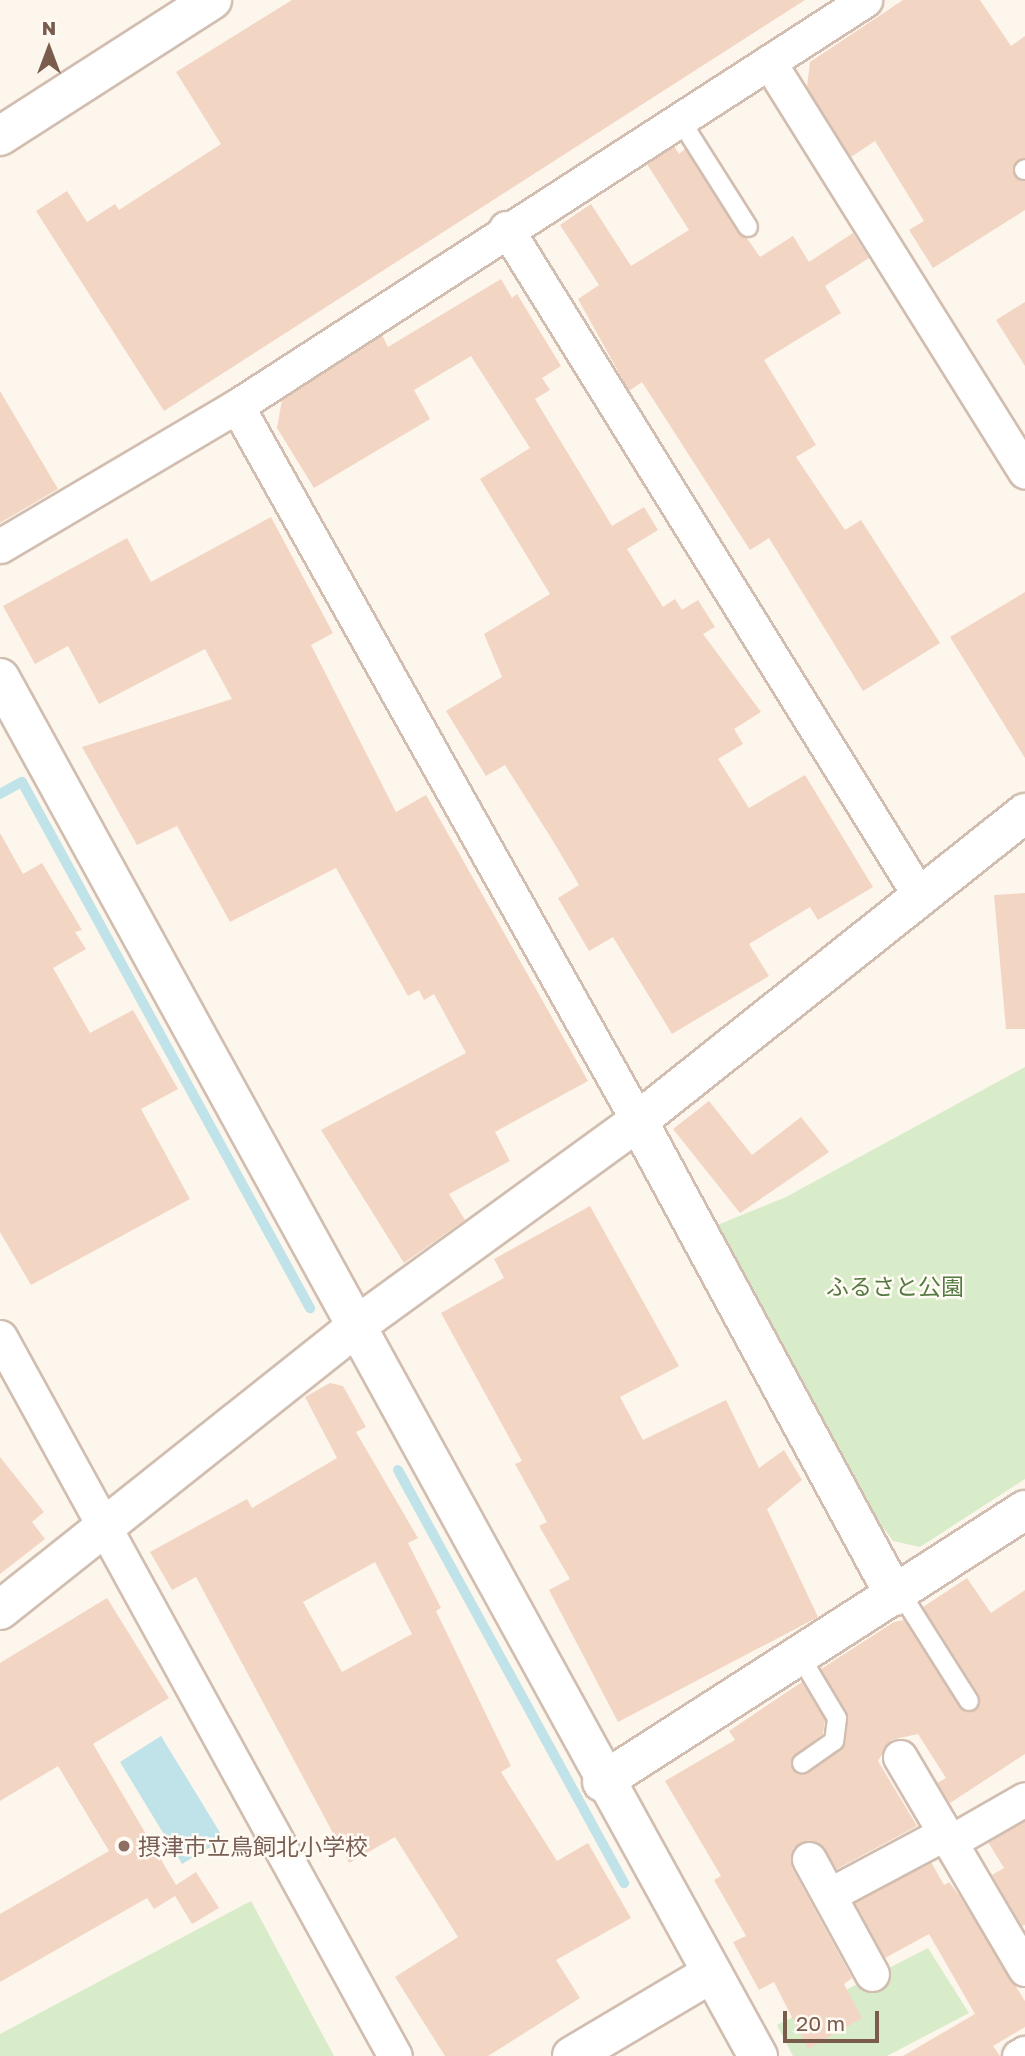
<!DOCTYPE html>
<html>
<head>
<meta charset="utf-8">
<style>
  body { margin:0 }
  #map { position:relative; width:1025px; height:2056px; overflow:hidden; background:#fdf6ec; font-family:"Golos Text","Noto Sans JP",sans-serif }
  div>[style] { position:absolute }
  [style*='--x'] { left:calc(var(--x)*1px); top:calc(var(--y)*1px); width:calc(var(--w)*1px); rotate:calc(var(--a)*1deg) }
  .green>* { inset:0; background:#d8ecc9 }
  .water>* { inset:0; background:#bfe3e8 }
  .stream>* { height:10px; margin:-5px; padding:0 5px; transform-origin:5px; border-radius:5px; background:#bfe3e8 }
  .building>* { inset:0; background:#f3d5c3 }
  .roads { filter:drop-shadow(2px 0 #d1beb0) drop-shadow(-2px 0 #d1beb0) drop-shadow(0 2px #d1beb0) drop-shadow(0 -2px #d1beb0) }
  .lane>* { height:18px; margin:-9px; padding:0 9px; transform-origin:9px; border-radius:9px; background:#fff }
  .street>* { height:33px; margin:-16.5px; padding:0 16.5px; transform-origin:16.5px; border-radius:16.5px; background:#fff }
  .secondary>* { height:38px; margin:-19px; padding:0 19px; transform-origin:19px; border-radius:19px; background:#fff }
  .dots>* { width:19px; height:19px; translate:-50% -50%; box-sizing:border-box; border:4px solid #fffaf3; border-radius:50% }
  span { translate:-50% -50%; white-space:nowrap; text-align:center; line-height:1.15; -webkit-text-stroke:5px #fffaf3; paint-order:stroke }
  .park-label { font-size:23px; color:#537a41 }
  .education-label { font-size:23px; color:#785e54 }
  .left { translate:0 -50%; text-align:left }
  .north { position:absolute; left:14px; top:14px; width:70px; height:70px; -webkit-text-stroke:5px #fffaf3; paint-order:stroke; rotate:0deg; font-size:19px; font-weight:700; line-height:28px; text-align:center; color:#7a5c4d }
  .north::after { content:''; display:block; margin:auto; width:24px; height:32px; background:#7a5c4d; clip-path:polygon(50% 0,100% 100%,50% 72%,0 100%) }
  .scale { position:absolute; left:783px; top:2011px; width:96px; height:32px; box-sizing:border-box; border:4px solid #7a5c4d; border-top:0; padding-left:9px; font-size:21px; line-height:24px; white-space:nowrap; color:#7a5c4d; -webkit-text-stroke:5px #fffaf3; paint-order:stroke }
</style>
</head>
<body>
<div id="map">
  <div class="green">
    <div style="clip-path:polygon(1025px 1067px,1025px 1479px,920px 1547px,893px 1541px,868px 1507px,715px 1226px,786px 1197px)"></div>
    <div style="clip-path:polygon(251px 1901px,334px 2056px,0 2056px,0 2034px)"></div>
    <div style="clip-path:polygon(928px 1948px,969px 2013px,887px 2056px,793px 2056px,777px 2025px)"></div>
  </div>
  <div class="water">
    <div style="clip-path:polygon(161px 1736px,224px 1839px,182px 1864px,120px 1762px)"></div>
  </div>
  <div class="stream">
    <div style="--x:0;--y:794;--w:25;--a:-29"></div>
    <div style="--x:22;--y:782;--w:600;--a:61.3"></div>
    <div style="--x:398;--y:1470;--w:471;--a:61.3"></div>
  </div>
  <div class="building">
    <div style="clip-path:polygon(292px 0,805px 0,164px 411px,36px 211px,67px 191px,87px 222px,115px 204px,119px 210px,221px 144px,176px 72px)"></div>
    <div style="clip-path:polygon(903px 0,980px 0,1011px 46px,1025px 36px,1025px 158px,1013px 168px,1025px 181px,1025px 210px,933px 268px,909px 230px,924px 221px,875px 141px,851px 157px,807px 87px,810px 62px)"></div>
    <div style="clip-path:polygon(674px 146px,679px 154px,685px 149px,760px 257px,793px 236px,809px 262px,853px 233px,869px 258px,825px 286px,841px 313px,764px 360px,816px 445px,796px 457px,845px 530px,861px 520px,940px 643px,863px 691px,769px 538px,750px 550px,642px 382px,629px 391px,578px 299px,599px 285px,560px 225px,591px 204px,631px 266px,689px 230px,647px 164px)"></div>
    <div style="clip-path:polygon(501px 279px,512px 298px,517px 294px,561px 366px,542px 378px,550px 390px,535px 399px,612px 526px,644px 507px,658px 530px,627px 549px,663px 607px,675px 599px,682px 610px,698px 600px,715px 627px,703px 634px,761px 712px,734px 729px,743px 744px,718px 759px,749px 808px,805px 775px,873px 887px,818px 920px,810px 907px,749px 944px,769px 976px,672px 1034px,613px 937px,589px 951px,558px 898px,579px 885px,553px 841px,505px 765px,486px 776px,446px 711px,502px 677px,484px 634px,550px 594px,480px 479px,530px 448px,471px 356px,414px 390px,430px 419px,314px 488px,277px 428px,282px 400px,382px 335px,388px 347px)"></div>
    <div style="clip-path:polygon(1025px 302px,1025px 366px,996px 320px)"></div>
    <div style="clip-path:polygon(0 391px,58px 489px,0 523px)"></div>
    <div style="clip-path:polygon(271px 517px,333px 633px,311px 645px,396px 812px,426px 795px,588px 1081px,495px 1132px,510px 1161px,449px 1194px,465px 1220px,404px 1263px,321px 1130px,466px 1053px,434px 994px,424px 1000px,419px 990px,408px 996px,336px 868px,230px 922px,177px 826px,137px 845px,82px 747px,232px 699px,205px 649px,99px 704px,68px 646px,35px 664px,3px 606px,127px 538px,151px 582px)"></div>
    <div style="clip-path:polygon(1025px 592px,1025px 758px,950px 637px)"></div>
    <div style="clip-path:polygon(0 833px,23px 874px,42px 863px,82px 930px,75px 932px,86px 949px,53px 968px,90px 1033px,133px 1010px,178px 1089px,141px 1109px,190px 1199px,31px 1285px,0 1232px)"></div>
    <div style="clip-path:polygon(1025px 893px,1025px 1029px,1006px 1029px,994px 895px)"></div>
    <div style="clip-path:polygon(709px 1101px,752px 1155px,801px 1117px,829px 1152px,740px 1213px,673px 1129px)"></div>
    <div style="clip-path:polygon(590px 1206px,679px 1366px,620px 1397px,643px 1440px,726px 1400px,759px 1468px,784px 1450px,802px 1480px,767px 1509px,818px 1617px,618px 1722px,549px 1590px,570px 1579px,539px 1526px,547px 1522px,515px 1464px,522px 1461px,441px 1313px,504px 1278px,494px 1259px)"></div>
    <div style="clip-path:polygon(evenodd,330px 1383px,343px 1386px,366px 1427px,356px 1432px,418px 1538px,408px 1543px,441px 1608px,436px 1611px,511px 1766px,501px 1772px,557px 1861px,588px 1843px,631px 1918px,556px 1960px,580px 1998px,488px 2056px,445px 2056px,395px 1977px,458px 1937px,395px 1837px,349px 1863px,196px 1577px,172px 1590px,150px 1552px,247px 1499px,252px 1508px,337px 1458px,305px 1397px,330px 1383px,375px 1562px,412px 1634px,342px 1672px,303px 1602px,375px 1562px)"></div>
    <div style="clip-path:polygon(0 1457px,44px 1512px,32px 1522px,45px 1539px,0 1574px)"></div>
    <div style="clip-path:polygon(967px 1578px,991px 1613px,1025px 1590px,1025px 1754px,950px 1803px,937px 1783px,946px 1778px,918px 1734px,891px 1740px,878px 1761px,917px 1826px,837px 1869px,818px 1842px,793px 1848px,792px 1868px,852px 1978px,844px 1984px,862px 2018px,808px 2049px,774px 1982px,759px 1990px,733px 1942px,746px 1936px,714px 1880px,721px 1876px,665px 1781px,735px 1740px,729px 1731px,802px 1682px,825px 1720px,823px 1734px,792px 1758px,792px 1769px,808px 1773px,840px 1750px,847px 1713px,821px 1669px,894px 1622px,904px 1620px,960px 1708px,976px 1710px,979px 1695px,923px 1607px)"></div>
    <div style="clip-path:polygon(107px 1598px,169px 1698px,93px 1744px,176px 1885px,196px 1872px,219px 1908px,192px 1924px,175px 1896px,154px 1909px,147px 1898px,0 1982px,0 1914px,109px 1851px,58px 1766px,0 1801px,0 1663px)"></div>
    <div style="clip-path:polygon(1025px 1821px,1025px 1925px,1022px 1926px,992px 1875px,1004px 1868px,988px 1842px)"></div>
    <div style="clip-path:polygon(931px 1862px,944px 1885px,949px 1882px,959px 1895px,1025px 2001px,1025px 2027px,993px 2046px,1000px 2056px,903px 2056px,975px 2014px,929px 1934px,885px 1958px,855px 1903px)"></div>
  </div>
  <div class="roads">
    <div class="lane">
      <div style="--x:679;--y:118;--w:129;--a:57.7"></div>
      <div style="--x:1024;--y:170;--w:1;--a:-45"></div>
      <div style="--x:900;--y:1592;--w:129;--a:57.7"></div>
      <div style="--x:800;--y:1656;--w:72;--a:59.2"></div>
      <div style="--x:837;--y:1718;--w:23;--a:97"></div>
      <div style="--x:834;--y:1741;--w:39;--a:145"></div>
    </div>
    <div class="street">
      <div style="--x:769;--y:62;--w:483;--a:58"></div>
      <div style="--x:506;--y:228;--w:782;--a:58.22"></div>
      <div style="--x:237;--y:406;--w:820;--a:60.71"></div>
      <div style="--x:0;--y:546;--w:275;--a:-30.6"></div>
      <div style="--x:237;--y:406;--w:748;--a:-32.88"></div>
      <div style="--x:0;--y:1337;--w:820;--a:61.22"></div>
      <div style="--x:900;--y:1757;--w:246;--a:59.5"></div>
      <div style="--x:950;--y:1842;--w:86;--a:-29.8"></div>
      <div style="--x:809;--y:1859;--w:131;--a:61.3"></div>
      <div style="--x:829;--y:1895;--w:132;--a:-28.1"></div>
      <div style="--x:1019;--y:2056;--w:7;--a:-27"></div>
    </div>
    <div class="secondary">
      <div style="--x:0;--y:136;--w:252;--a:-32.7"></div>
      <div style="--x:0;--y:678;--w:1573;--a:61.19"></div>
      <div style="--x:638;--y:1121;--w:540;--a:61.58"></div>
      <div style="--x:0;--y:1610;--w:459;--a:-38.5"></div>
      <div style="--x:359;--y:1324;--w:345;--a:-36"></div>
      <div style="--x:638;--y:1121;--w:495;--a:-38.5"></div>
      <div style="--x:602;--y:1782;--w:503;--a:-32.74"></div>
      <div style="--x:572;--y:2056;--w:161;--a:-30.7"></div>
    </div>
  </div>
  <div class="dots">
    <div style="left:124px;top:1846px;background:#8d6e63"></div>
  </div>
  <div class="park-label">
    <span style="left:895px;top:1286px">ふるさと公園</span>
  </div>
  <div class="education-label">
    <span class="left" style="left:138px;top:1846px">摂津市立鳥飼北小学校</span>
  </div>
  <div class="north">N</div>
  <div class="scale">20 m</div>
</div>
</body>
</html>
